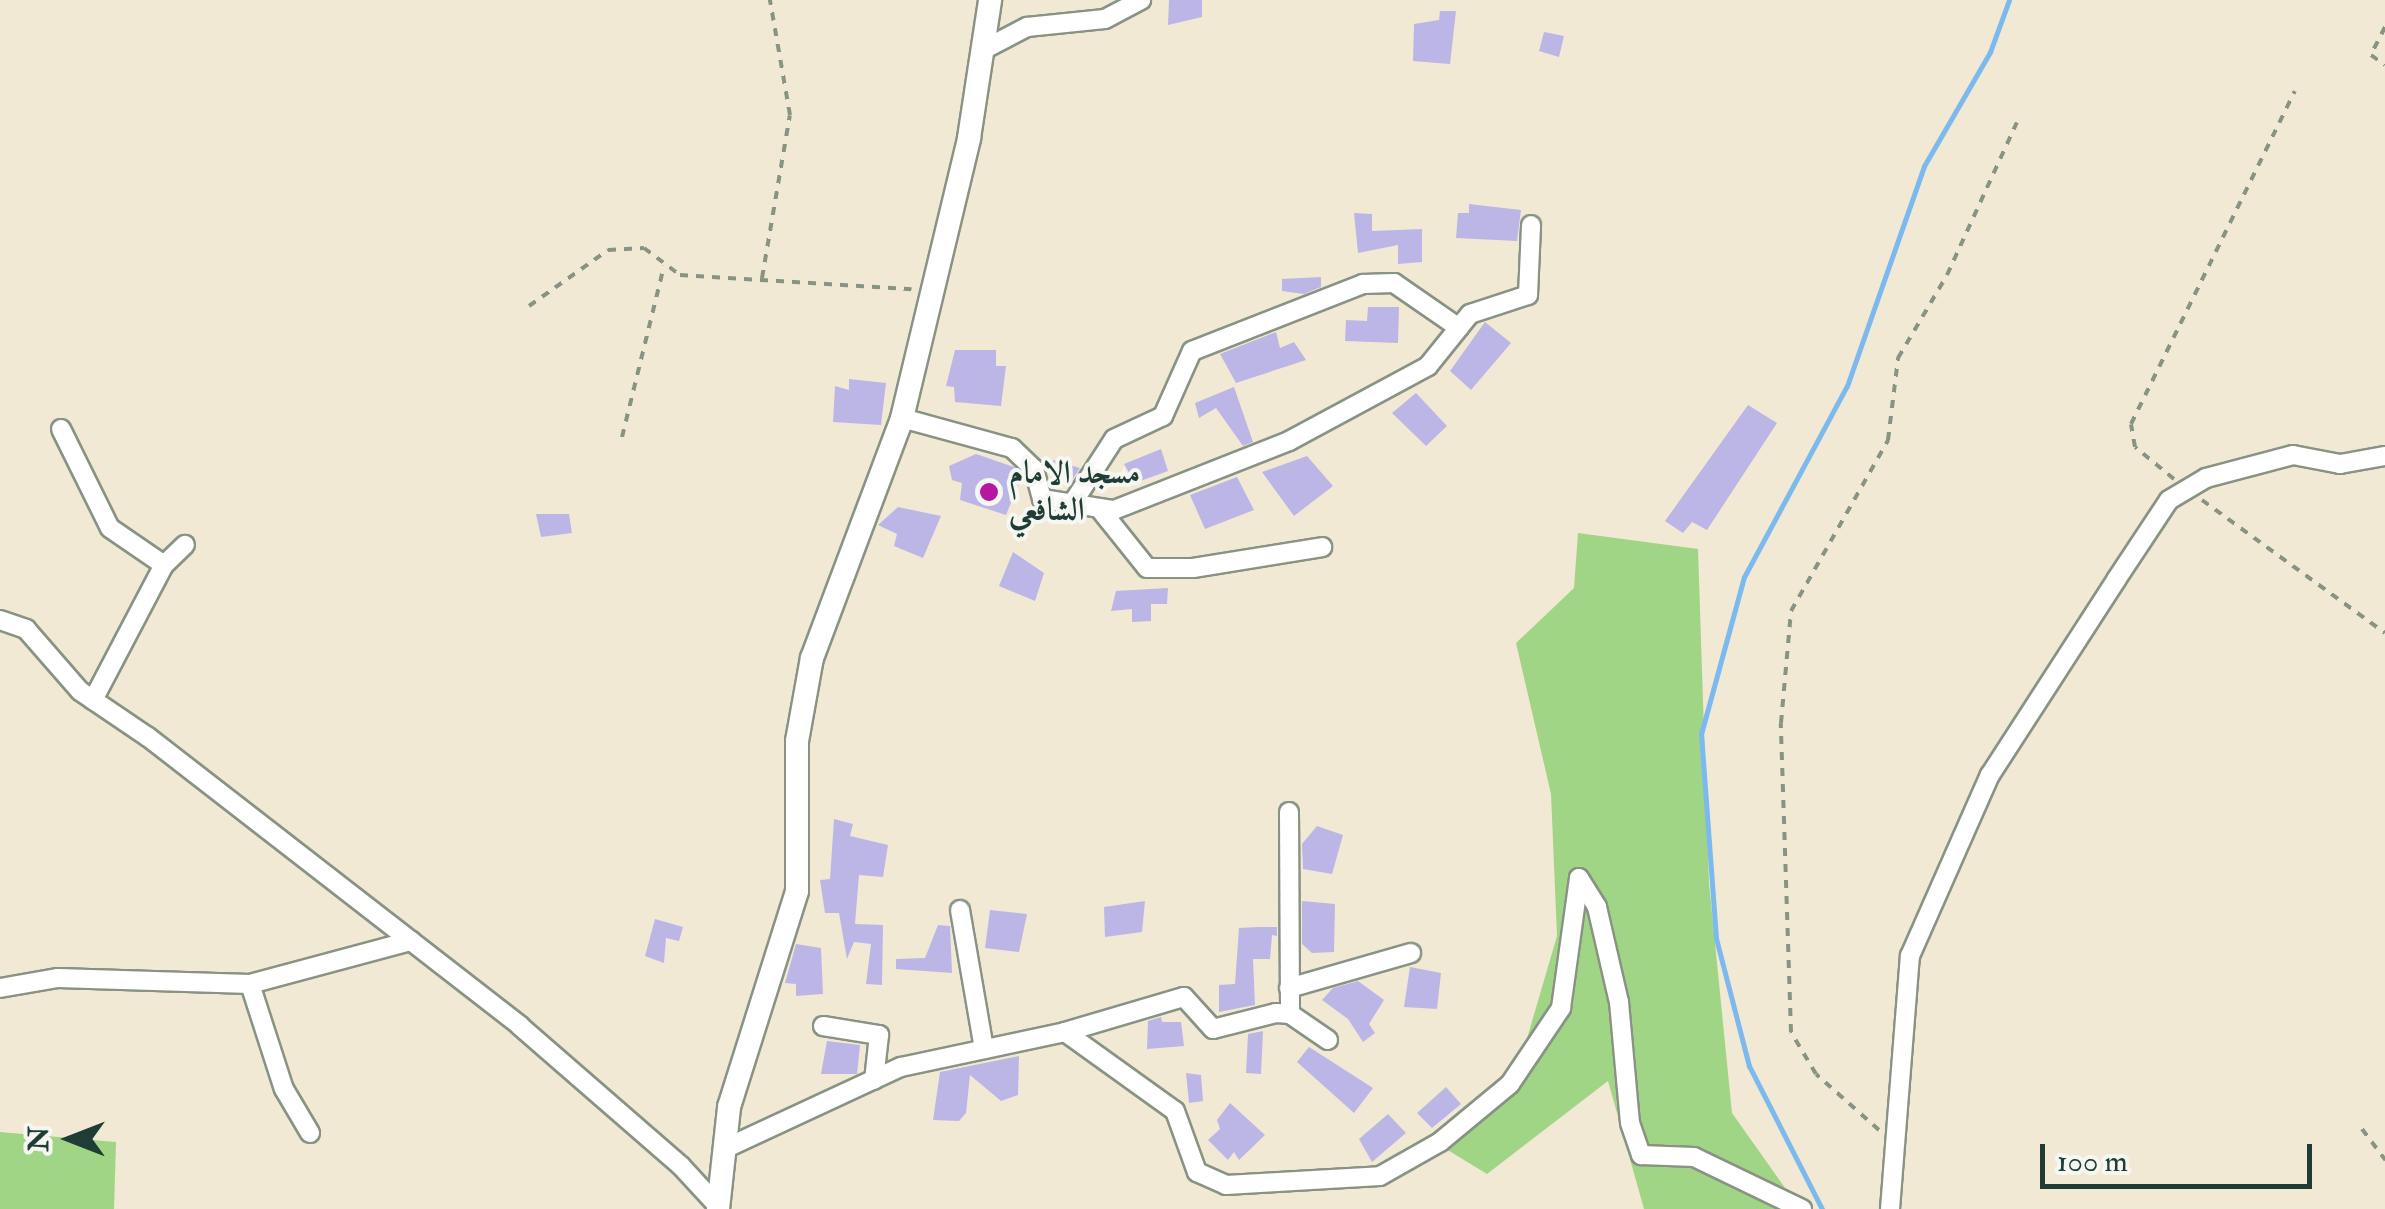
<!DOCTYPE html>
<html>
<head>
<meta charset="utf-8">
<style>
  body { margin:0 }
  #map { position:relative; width:2385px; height:1209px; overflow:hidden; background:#f1e9d4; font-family:"IM FELL Double Pica",Amiri,serif }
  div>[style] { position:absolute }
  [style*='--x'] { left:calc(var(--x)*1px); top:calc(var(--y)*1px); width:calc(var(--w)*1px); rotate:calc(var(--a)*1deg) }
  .green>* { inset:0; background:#a1d586 }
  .stream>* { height:5px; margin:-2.5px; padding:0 2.5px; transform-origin:2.5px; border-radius:2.5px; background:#7cb9ef }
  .building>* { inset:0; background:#bcb6e7 }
  .path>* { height:4px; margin-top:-2px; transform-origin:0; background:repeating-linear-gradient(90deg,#889384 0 8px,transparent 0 16px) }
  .roads { filter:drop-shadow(2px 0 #889384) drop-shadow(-2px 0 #889384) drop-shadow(0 2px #889384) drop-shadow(0 -2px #889384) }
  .minor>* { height:18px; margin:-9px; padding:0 9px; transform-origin:9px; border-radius:9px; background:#fff }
  .tertiary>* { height:22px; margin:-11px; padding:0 11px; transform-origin:11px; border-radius:11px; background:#fff }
  .dots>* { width:28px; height:28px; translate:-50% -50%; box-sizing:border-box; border:5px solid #f6f6f2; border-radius:50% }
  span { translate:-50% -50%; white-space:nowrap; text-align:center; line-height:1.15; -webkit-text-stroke:8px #f6f6f2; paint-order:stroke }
  .poi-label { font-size:32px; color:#1f3d34; font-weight:700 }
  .left { translate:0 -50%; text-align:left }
  .north { position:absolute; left:20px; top:1089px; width:100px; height:100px; -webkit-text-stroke:8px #f6f6f2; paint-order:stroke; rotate:270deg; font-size:28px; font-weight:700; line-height:40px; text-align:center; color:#1f3d34 }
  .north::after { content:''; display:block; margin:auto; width:35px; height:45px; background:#1f3d34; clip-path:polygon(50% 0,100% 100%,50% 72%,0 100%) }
  .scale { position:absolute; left:2040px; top:1144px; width:272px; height:45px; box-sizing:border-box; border:5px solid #1f3d34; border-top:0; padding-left:12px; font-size:30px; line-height:35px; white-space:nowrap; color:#1f3d34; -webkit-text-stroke:8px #f6f6f2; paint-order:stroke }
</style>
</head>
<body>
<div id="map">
  <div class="green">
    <div style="clip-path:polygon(1578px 533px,1698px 549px,1709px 883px,1732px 1113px,1800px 1209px,1644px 1209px,1608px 1081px,1487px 1174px,1446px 1149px,1521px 1059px,1557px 936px,1551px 794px,1516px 643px,1574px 588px)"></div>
    <div style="clip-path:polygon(0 1132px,116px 1142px,114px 1209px,0 1209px)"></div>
  </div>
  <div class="stream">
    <div style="--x:1822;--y:1209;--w:161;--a:-117"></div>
    <div style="--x:1749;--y:1066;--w:132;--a:-104.5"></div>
    <div style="--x:1716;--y:938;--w:205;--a:-94.2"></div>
    <div style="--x:1701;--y:734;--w:163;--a:-74.7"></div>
    <div style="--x:1744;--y:577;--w:217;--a:-61.7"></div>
    <div style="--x:1847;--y:386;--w:233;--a:-70.7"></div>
    <div style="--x:1924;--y:166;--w:132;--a:-59.9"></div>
    <div style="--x:1990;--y:52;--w:55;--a:-69.9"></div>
  </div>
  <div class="building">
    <div style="clip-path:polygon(1169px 0,1202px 0,1202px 17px,1168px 25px)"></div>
    <div style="clip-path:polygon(1440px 11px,1456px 11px,1450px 64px,1413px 61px,1414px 24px,1439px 20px)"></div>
    <div style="clip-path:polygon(1544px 32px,1564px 36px,1559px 57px,1539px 51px)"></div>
    <div style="clip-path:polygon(1469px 204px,1521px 210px,1517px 241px,1456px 238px,1458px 213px,1469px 213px)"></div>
    <div style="clip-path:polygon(1354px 213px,1372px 214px,1372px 231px,1422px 229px,1422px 262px,1398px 264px,1398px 245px,1358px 253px)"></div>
    <div style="clip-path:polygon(1321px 277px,1321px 287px,1304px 294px,1282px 291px,1282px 279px)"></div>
    <div style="clip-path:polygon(1368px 307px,1399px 307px,1398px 343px,1345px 341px,1346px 320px,1367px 321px)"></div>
    <div style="clip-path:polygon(1485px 322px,1511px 343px,1471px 390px,1450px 371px)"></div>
    <div style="clip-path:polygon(1276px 332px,1280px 348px,1294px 342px,1306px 360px,1236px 383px,1220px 354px)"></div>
    <div style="clip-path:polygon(955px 350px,996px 350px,996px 366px,1006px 366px,1001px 406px,955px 402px,954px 387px,946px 386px)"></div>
    <div style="clip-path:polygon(849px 379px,886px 383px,881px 425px,833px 422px,835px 386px,849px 390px)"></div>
    <div style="clip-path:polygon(1234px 387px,1253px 442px,1243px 446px,1216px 408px,1199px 418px,1195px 403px)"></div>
    <div style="clip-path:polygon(1416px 393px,1447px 426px,1426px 446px,1392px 413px)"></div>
    <div style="clip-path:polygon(1748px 405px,1777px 423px,1707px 530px,1692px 522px,1683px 533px,1665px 521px)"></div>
    <div style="clip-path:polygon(1161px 449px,1168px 471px,1135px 483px,1124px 464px)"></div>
    <div style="clip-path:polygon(976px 454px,1014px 467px,1020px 481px,1006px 515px,960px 500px,962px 483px,952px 480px,949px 466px)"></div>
    <div style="clip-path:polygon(1307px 456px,1333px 486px,1294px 516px,1262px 472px)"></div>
    <div style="clip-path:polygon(1053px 460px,1080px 468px,1068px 486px,1051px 483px)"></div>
    <div style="clip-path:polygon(1237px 477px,1254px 510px,1205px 529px,1190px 495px)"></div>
    <div style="clip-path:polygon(898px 507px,941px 516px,923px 558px,894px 546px,897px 534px,878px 525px)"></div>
    <div style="clip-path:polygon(536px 514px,569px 514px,572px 533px,541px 537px)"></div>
    <div style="clip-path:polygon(1013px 552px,1044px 573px,1035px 601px,999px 586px)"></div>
    <div style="clip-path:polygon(1168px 588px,1167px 604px,1151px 604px,1151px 621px,1132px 622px,1132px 609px,1111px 611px,1116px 591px)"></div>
    <div style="clip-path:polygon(834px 819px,853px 824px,850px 836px,888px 845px,883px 877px,859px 875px,855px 924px,883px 925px,882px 985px,866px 984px,871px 944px,854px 942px,847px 959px,839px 913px,825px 913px,820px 880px,830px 879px)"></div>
    <div style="clip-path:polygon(1317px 826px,1343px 835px,1332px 874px,1303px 869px,1302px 844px)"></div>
    <div style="clip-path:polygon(1145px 901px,1142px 932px,1105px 937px,1104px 907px)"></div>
    <div style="clip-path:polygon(1302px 901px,1335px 904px,1334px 952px,1312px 953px,1302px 944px)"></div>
    <div style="clip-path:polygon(990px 910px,1027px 914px,1019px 952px,985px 948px)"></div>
    <div style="clip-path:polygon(655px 919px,683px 927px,679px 941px,666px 938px,664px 963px,645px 956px)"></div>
    <div style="clip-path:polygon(938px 925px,950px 926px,952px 973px,896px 969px,896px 959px,925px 958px)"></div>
    <div style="clip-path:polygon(1258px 927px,1277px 927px,1277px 936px,1272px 935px,1270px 959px,1253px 959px,1255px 1005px,1219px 1012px,1219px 985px,1235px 984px,1239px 928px)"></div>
    <div style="clip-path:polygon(796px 944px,821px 948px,823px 994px,796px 996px,796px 984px,785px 983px)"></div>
    <div style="clip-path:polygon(1410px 967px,1441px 973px,1437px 1009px,1404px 1007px)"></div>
    <div style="clip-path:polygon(1358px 981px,1384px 1000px,1369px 1024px,1375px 1033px,1363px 1042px,1348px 1019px,1322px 1000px,1333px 988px)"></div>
    <div style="clip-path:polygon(1161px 1017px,1162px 1022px,1181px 1022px,1184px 1046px,1147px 1049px,1148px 1021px)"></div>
    <div style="clip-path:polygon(1263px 1031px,1261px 1074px,1246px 1073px,1248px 1034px)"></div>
    <div style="clip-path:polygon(827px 1041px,860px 1045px,857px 1074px,821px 1074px)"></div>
    <div style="clip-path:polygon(1309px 1047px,1373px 1088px,1354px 1113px,1297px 1062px)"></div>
    <div style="clip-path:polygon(1019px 1056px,1018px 1095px,1001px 1101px,970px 1075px,966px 1113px,959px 1121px,933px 1120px,940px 1072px)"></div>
    <div style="clip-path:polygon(1186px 1073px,1201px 1075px,1203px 1101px,1189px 1103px)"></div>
    <div style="clip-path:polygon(1446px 1087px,1461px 1104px,1432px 1128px,1417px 1113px)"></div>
    <div style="clip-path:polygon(1230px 1103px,1265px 1135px,1239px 1160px,1234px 1152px,1228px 1160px,1208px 1140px,1220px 1129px,1217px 1120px)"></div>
    <div style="clip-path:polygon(1388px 1114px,1406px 1133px,1372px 1162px,1359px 1139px)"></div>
  </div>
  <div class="path">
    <div style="--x:2385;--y:27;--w:31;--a:117"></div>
    <div style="--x:2371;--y:55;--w:17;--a:36"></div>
    <div style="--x:762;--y:278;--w:165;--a:-80.3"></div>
    <div style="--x:790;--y:115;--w:117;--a:-99.9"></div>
    <div style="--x:529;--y:306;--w:97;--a:-35.3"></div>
    <div style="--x:608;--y:250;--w:36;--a:-3"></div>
    <div style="--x:644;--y:248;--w:45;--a:36.9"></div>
    <div style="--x:680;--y:275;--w:232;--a:3.5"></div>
    <div style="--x:622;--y:437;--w:176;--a:-76.2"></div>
    <div style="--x:2174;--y:479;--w:50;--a:-140.6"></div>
    <div style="--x:2135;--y:447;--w:23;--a:-100"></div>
    <div style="--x:2131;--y:424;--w:371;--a:-63.8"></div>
    <div style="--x:2202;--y:500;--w:226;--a:36"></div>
    <div style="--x:2362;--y:1129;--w:39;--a:53"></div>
    <div style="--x:1879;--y:1130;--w:84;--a:-138.4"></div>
    <div style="--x:1816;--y:1074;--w:49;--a:-120.8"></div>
    <div style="--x:1791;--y:1032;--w:309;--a:-91.9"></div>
    <div style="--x:1781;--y:723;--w:112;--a:-84.9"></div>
    <div style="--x:1791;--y:611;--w:197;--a:-60.4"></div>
    <div style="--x:1888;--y:440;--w:83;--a:-83"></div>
    <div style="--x:1898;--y:358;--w:96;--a:-59.4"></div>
    <div style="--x:1947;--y:275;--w:168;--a:-65.4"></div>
  </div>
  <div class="roads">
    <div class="minor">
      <div style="--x:983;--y:50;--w:50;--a:-27.6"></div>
      <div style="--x:1027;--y:27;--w:78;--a:-5.9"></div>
      <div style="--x:1105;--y:19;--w:41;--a:-27.8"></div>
      <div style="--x:902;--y:418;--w:114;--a:15.3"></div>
      <div style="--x:1012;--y:448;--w:30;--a:44"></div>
      <div style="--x:1034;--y:469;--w:31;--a:75"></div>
      <div style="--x:1042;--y:499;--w:73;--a:8.7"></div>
      <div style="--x:1114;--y:510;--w:188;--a:-21.5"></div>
      <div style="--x:1289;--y:441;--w:158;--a:-28.3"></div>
      <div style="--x:1428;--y:366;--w:67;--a:-51.1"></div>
      <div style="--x:1470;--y:314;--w:61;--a:-18.1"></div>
      <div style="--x:1528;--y:295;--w:70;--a:-87.5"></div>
      <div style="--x:61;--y:429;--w:110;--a:63.7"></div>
      <div style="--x:110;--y:528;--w:65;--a:34.4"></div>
      <div style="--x:1072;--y:504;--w:77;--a:-57.1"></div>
      <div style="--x:1114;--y:439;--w:54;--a:-25.1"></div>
      <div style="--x:1163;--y:416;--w:71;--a:-66"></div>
      <div style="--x:1192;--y:351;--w:184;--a:-21.4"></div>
      <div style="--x:1363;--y:284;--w:31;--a:-2"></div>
      <div style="--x:1394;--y:283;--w:79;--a:34.7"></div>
      <div style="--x:1099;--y:508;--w:77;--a:51.3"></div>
      <div style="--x:1147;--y:568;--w:46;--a:0"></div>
      <div style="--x:1193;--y:568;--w:131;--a:-9.2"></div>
      <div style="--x:0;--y:620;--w:28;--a:19"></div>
      <div style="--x:26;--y:629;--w:82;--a:48.9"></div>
      <div style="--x:80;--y:691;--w:82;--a:34.1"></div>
      <div style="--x:148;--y:737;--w:471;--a:37.8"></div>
      <div style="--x:520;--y:1026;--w:213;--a:41"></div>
      <div style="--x:681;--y:1166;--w:53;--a:47.3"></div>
      <div style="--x:93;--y:700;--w:153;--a:-62.3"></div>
      <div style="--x:164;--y:565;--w:29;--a:-44"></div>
      <div style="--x:1289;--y:812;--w:202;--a:89.7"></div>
      <div style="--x:960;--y:910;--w:141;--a:80.2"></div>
      <div style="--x:250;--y:984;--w:110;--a:72.1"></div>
      <div style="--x:284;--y:1089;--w:51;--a:59.4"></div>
      <div style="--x:0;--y:988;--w:59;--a:-9.8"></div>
      <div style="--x:58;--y:978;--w:192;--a:1.8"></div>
      <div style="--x:250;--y:984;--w:167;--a:-15"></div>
      <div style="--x:1289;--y:988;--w:127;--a:-16"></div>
      <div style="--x:823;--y:1026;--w:57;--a:9.1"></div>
      <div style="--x:879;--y:1035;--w:45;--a:96.3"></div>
      <div style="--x:1065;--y:1032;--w:124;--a:-16.4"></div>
      <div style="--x:1184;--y:997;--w:43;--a:47.8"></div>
      <div style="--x:1213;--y:1029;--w:65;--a:-14.3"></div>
      <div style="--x:1276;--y:1013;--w:14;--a:4"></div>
      <div style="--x:1290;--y:1014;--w:46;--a:34.4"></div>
      <div style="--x:724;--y:1149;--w:195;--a:-24.9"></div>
      <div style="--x:901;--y:1067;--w:168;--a:-12"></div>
      <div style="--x:1065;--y:1032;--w:135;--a:35.7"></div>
      <div style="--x:1175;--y:1111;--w:65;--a:70.2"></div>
      <div style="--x:1197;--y:1172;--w:32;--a:24"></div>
      <div style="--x:1226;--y:1185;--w:154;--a:-3.3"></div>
      <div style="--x:1380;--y:1176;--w:69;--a:-29.5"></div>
      <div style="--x:1440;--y:1142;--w:91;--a:-39.6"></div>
      <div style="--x:1510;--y:1084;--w:92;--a:-56.1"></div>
      <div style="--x:1561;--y:1008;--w:131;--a:-82.1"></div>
      <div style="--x:1579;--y:878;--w:34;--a:58"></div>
      <div style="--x:1597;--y:907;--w:98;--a:77"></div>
      <div style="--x:1619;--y:1002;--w:121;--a:84.8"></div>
      <div style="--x:1630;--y:1123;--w:34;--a:71"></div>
      <div style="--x:1641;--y:1155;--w:53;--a:2.2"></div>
      <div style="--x:1694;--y:1157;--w:120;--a:25.7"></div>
      <div style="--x:1890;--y:1209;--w:254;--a:-85.5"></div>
      <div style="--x:1910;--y:956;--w:198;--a:-66.2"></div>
      <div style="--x:1990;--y:775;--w:232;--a:-57.1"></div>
      <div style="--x:2116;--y:580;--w:96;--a:-56.5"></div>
      <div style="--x:2169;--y:500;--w:43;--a:-30.7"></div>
      <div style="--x:2206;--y:478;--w:90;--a:-14.8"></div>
      <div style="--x:2293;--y:455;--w:48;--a:10.8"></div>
      <div style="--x:2340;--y:464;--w:46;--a:-10.1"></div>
    </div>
    <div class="tertiary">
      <div style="--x:718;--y:1209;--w:103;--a:-83.8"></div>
      <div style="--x:729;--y:1107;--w:226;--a:-72.5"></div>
      <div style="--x:797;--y:891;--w:150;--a:-90"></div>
      <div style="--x:797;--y:741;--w:84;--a:-79.8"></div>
      <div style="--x:812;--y:658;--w:256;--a:-69.4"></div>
      <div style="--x:902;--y:418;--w:288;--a:-76.5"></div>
      <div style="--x:969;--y:138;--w:140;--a:-81.3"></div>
    </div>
  </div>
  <div class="dots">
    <div style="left:989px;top:492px;background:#b5179e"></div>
  </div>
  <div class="poi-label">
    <span class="left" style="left:1009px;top:492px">مسجد الامام<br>الشافعي</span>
  </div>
  <div class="north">N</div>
  <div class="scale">100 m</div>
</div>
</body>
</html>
